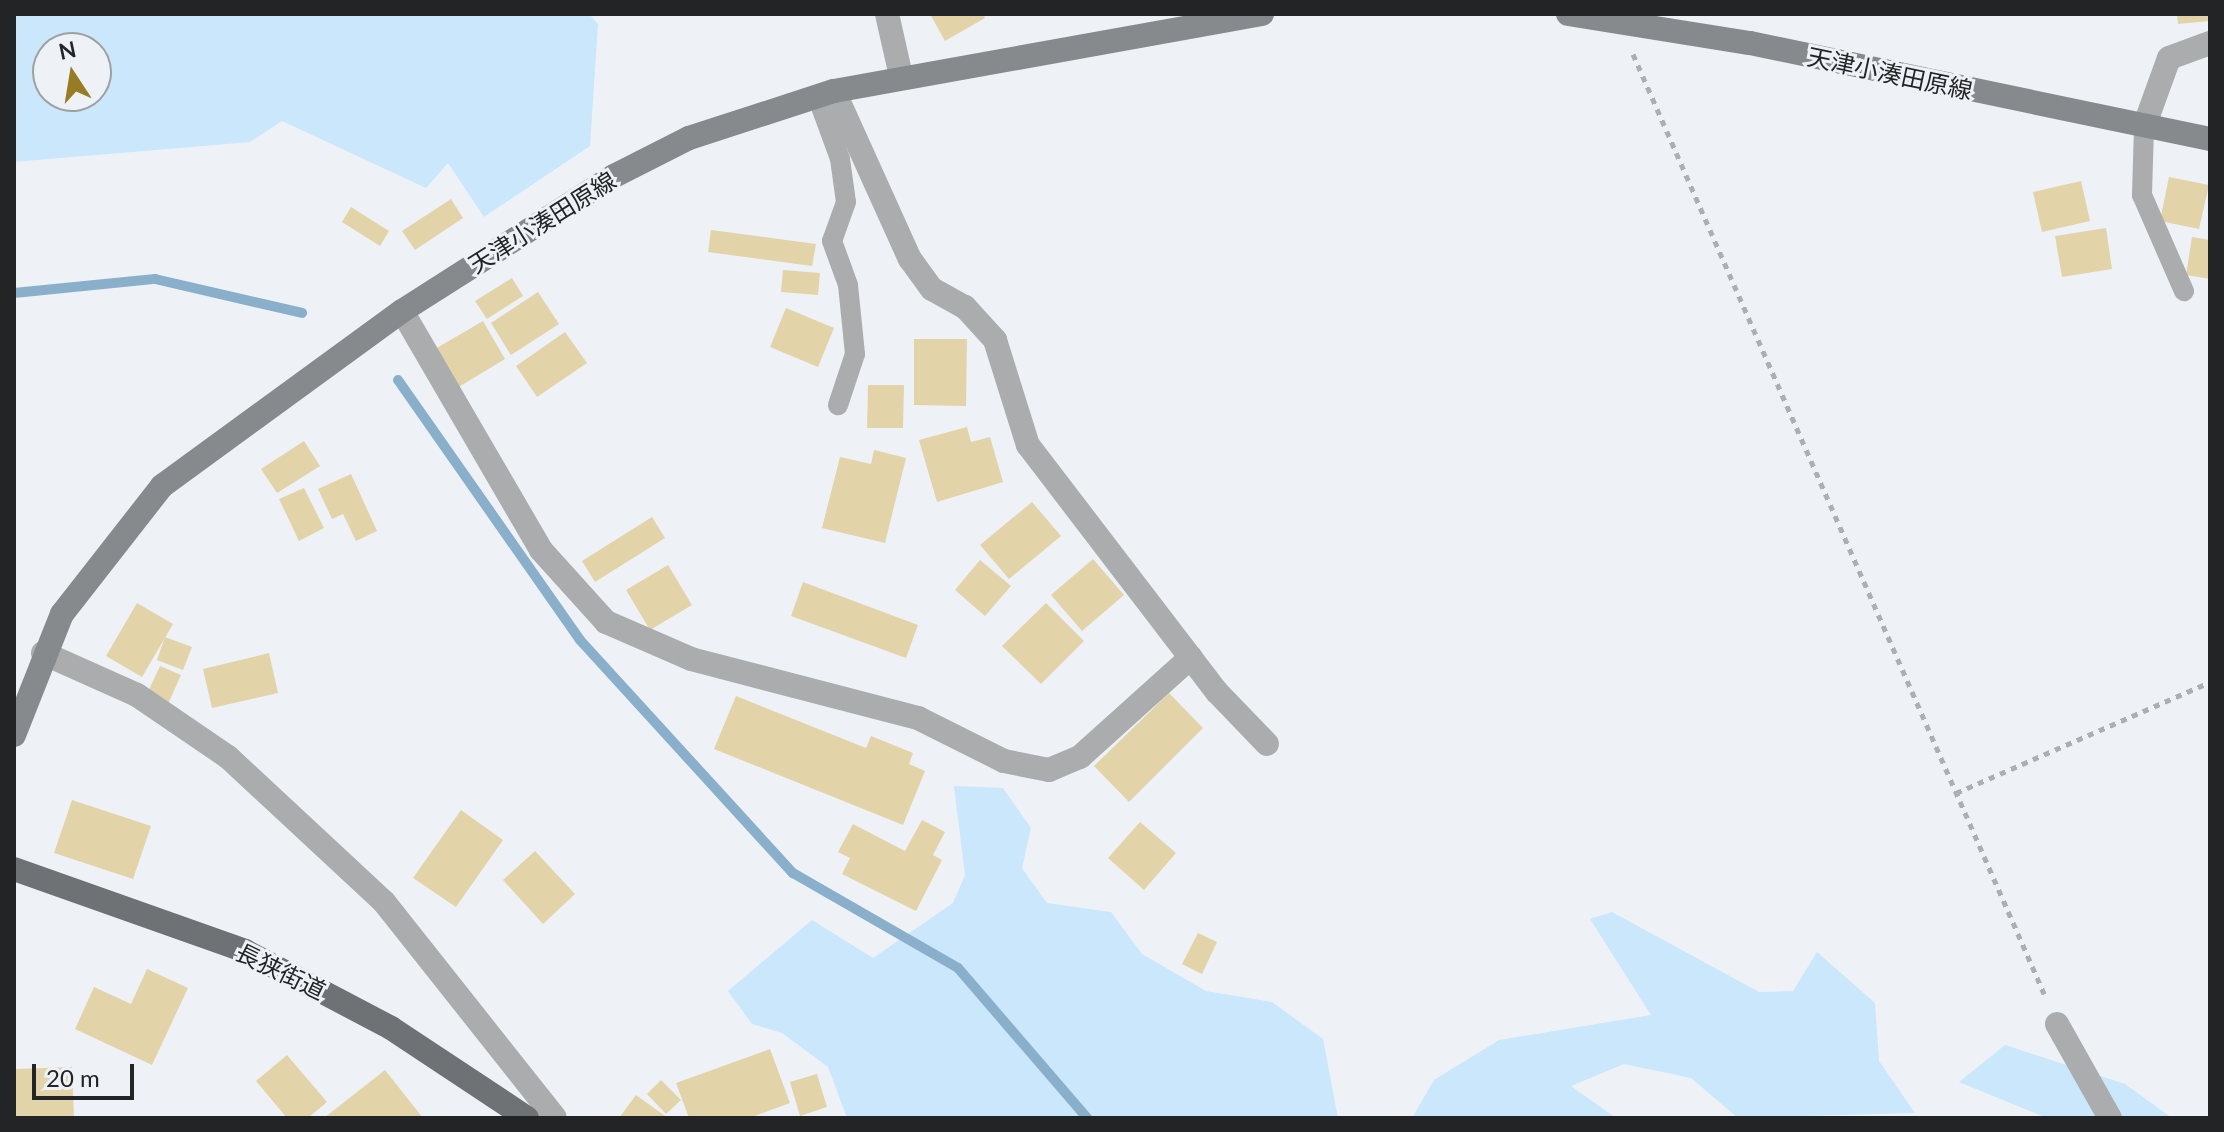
<!DOCTYPE html>
<html>
<head>
<meta charset="utf-8">
<style>
  body { margin:0 }
  #map { position:relative; width:2224px; height:1132px; overflow:hidden; background:#eef2f6; font-family:Lato,"Noto Sans JP",sans-serif }
  div>[style] { position:absolute }
  [style*='--x'] { left:calc(var(--x)*1px); top:calc(var(--y)*1px); width:calc(var(--w)*1px); rotate:calc(var(--a)*1deg) }
  .green>* { inset:0; background:#cae7fb }
  .stream>* { height:10px; margin:-5px; padding:0 5px; transform-origin:5px; border-radius:5px; background:#8aafcb }
  .building>* { inset:0; background:#e2d3a9 }
  .path>* { height:5px; margin-top:-2.5px; transform-origin:0; background:repeating-linear-gradient(90deg,#acafb2 0 6px,transparent 0 12px) }
  .service>* { height:20px; margin:-10px; padding:0 10px; transform-origin:10px; border-radius:10px; background:#aaacad }
  .minor>* { height:24px; margin:-12px; padding:0 12px; transform-origin:12px; border-radius:12px; background:#aaacad }
  .secondary>* { height:24px; margin:-12px; padding:0 12px; transform-origin:12px; border-radius:12px; background:#878a8c }
  .primary>* { height:24px; margin:-12px; padding:0 12px; transform-origin:12px; border-radius:12px; background:#6f7275 }
  span { translate:-50% -50%; white-space:nowrap; text-align:center; line-height:1.15; -webkit-text-stroke:6px #eef2f6; paint-order:stroke }
  .street-label { font-size:24px; color:#232426 }
  .frame { position:absolute; inset:0; border:16px solid #232426; pointer-events:none }
  .north { position:absolute; left:32px; top:32px; width:80px; height:80px; box-sizing:border-box; background:#eef2f6; border:2px solid #9da0a3; border-radius:50%; rotate:348deg; font-size:22px; font-weight:700; line-height:32px; text-align:center; color:#232426 }
  .north::after { content:''; display:block; margin:auto; width:28px; height:36px; background:#987c24; clip-path:polygon(50% 0,100% 100%,50% 72%,0 100%) }
  .scale { position:absolute; left:32px; top:1064px; width:102px; height:36px; box-sizing:border-box; border:4px solid #232426; border-top:0; padding-left:10px; font-size:24px; line-height:28px; white-space:nowrap; color:#232426; -webkit-text-stroke:6px #eef2f6; paint-order:stroke }
</style>
</head>
<body>
<div id="map">
  <div class="green">
    <div style="clip-path:polygon(evenodd,14px 14px,589px 14px,598px 24px,590px 146px,484px 217px,448px 163px,426px 188px,282px 121px,250px 142px,14px 162px,14px 14px,48px 48px,96px 48px,96px 96px,48px 96px,48px 48px)"></div>
    <div style="clip-path:polygon(954px 786px,1003px 788px,1031px 828px,1022px 868px,1047px 903px,1111px 912px,1142px 954px,1206px 991px,1272px 1002px,1323px 1039px,1338px 1118px,847px 1118px,828px 1067px,782px 1033px,752px 1024px,728px 991px,812px 920px,873px 958px,953px 903px,965px 875px)"></div>
    <div style="clip-path:polygon(1612px 912px,1759px 992px,1793px 991px,1817px 952px,1875px 1003px,1879px 1061px,1915px 1113px,1738px 1118px,1691px 1078px,1624px 1064px,1571px 1086px,1616px 1118px,1412px 1118px,1434px 1080px,1499px 1040px,1651px 1015px,1590px 919px)"></div>
    <div style="clip-path:polygon(2005px 1045px,2125px 1084px,2172px 1118px,2047px 1118px,1959px 1082px)"></div>
  </div>
  <div class="stream">
    <div style="--x:14;--y:293;--w:142;--a:-5.7"></div>
    <div style="--x:155;--y:279;--w:151;--a:13"></div>
    <div style="--x:398;--y:380;--w:317;--a:55"></div>
    <div style="--x:580;--y:640;--w:316;--a:47.6"></div>
    <div style="--x:793;--y:873;--w:190;--a:29.9"></div>
    <div style="--x:958;--y:968;--w:198;--a:49.3"></div>
  </div>
  <div class="building">
    <div style="clip-path:polygon(930px 14px,983px 14px,985px 18px,945px 41px)"></div>
    <div style="clip-path:polygon(2177px 14px,2210px 14px,2210px 21px,2178px 24px)"></div>
    <div style="clip-path:polygon(2169px 177px,2209px 185px,2199px 229px,2160px 221px)"></div>
    <div style="clip-path:polygon(2081px 181px,2090px 221px,2042px 232px,2033px 192px)"></div>
    <div style="clip-path:polygon(451px 199px,463px 218px,415px 250px,402px 231px)"></div>
    <div style="clip-path:polygon(351px 207px,389px 231px,380px 246px,342px 222px)"></div>
    <div style="clip-path:polygon(2106px 228px,2112px 269px,2062px 277px,2055px 236px)"></div>
    <div style="clip-path:polygon(711px 230px,816px 244px,812px 266px,708px 252px)"></div>
    <div style="clip-path:polygon(2192px 237px,2210px 240px,2210px 279px,2186px 275px)"></div>
    <div style="clip-path:polygon(783px 270px,820px 273px,818px 295px,781px 292px)"></div>
    <div style="clip-path:polygon(512px 278px,523px 296px,487px 319px,475px 301px)"></div>
    <div style="clip-path:polygon(538px 292px,559px 324px,511px 355px,491px 323px)"></div>
    <div style="clip-path:polygon(786px 308px,834px 328px,818px 367px,770px 347px)"></div>
    <div style="clip-path:polygon(483px 321px,505px 359px,457px 388px,435px 349px)"></div>
    <div style="clip-path:polygon(565px 332px,587px 363px,537px 397px,516px 366px)"></div>
    <div style="clip-path:polygon(914px 339px,967px 339px,966px 406px,914px 405px)"></div>
    <div style="clip-path:polygon(868px 385px,904px 385px,903px 428px,867px 428px)"></div>
    <div style="clip-path:polygon(967px 427px,971px 442px,990px 437px,1003px 482px,937px 502px,919px 440px)"></div>
    <div style="clip-path:polygon(304px 441px,320px 466px,277px 493px,261px 469px)"></div>
    <div style="clip-path:polygon(874px 450px,906px 458px,885px 543px,822px 528px,840px 457px,871px 464px)"></div>
    <div style="clip-path:polygon(351px 474px,377px 531px,356px 541px,343px 514px,332px 519px,318px 489px)"></div>
    <div style="clip-path:polygon(304px 488px,324px 528px,299px 541px,279px 499px)"></div>
    <div style="clip-path:polygon(1032px 502px,1061px 536px,1009px 579px,980px 545px)"></div>
    <div style="clip-path:polygon(652px 517px,665px 538px,595px 582px,582px 561px)"></div>
    <div style="clip-path:polygon(1093px 559px,1124px 595px,1082px 631px,1051px 595px)"></div>
    <div style="clip-path:polygon(980px 560px,1011px 586px,985px 616px,955px 590px)"></div>
    <div style="clip-path:polygon(668px 565px,692px 605px,650px 630px,626px 590px)"></div>
    <div style="clip-path:polygon(803px 582px,918px 625px,906px 658px,791px 616px)"></div>
    <div style="clip-path:polygon(137px 603px,173px 624px,142px 677px,106px 656px)"></div>
    <div style="clip-path:polygon(1046px 603px,1084px 641px,1041px 684px,1002px 646px)"></div>
    <div style="clip-path:polygon(165px 637px,192px 647px,183px 670px,157px 660px)"></div>
    <div style="clip-path:polygon(269px 653px,278px 693px,212px 708px,203px 669px)"></div>
    <div style="clip-path:polygon(160px 666px,181px 675px,168px 704px,147px 694px)"></div>
    <div style="clip-path:polygon(1169px 693px,1203px 728px,1129px 802px,1094px 766px)"></div>
    <div style="clip-path:polygon(736px 696px,866px 748px,871px 736px,913px 753px,909px 764px,925px 771px,903px 825px,714px 749px)"></div>
    <div style="clip-path:polygon(72px 800px,151px 826px,133px 879px,54px 853px)"></div>
    <div style="clip-path:polygon(461px 810px,503px 840px,456px 907px,413px 878px)"></div>
    <div style="clip-path:polygon(922px 820px,945px 832px,933px 855px,942px 860px,916px 911px,842px 874px,850px 858px,838px 852px,853px 824px,905px 851px)"></div>
    <div style="clip-path:polygon(1140px 822px,1176px 853px,1144px 890px,1108px 858px)"></div>
    <div style="clip-path:polygon(535px 851px,575px 894px,543px 924px,503px 880px)"></div>
    <div style="clip-path:polygon(1198px 933px,1217px 942px,1202px 974px,1182px 964px)"></div>
    <div style="clip-path:polygon(147px 969px,188px 988px,152px 1065px,75px 1029px,94px 987px,131px 1004px)"></div>
    <div style="clip-path:polygon(770px 1049px,790px 1103px,749px 1118px,689px 1118px,676px 1083px)"></div>
    <div style="clip-path:polygon(287px 1055px,327px 1102px,308px 1118px,287px 1118px,256px 1081px)"></div>
    <div style="clip-path:polygon(72px 1067px,74px 1118px,14px 1118px,14px 1069px)"></div>
    <div style="clip-path:polygon(385px 1070px,423px 1118px,324px 1118px)"></div>
    <div style="clip-path:polygon(817px 1074px,827px 1107px,800px 1116px,790px 1082px)"></div>
    <div style="clip-path:polygon(661px 1080px,681px 1100px,666px 1114px,647px 1094px)"></div>
    <div style="clip-path:polygon(636px 1095px,668px 1118px,619px 1118px)"></div>
  </div>
  <div class="path">
    <div style="--x:1633;--y:54;--w:1030;--a:66.37"></div>
    <div style="--x:1956;--y:793;--w:277;--a:-23.6"></div>
  </div>
  <div class="service">
    <div style="--x:817;--y:96;--w:67;--a:69.9"></div>
    <div style="--x:840;--y:159;--w:43;--a:82.1"></div>
    <div style="--x:846;--y:202;--w:41;--a:109.7"></div>
    <div style="--x:832;--y:241;--w:47;--a:70"></div>
    <div style="--x:848;--y:285;--w:69;--a:84.2"></div>
    <div style="--x:855;--y:354;--w:54;--a:108.4"></div>
    <div style="--x:2144;--y:127;--w:68;--a:91.7"></div>
    <div style="--x:2142;--y:195;--w:105;--a:66.4"></div>
  </div>
  <div class="minor">
    <div style="--x:887;--y:14;--w:64;--a:77.3"></div>
    <div style="--x:834;--y:91;--w:184;--a:65.7"></div>
    <div style="--x:910;--y:259;--w:37;--a:54"></div>
    <div style="--x:932;--y:289;--w:38;--a:29"></div>
    <div style="--x:965;--y:307;--w:45;--a:47.7"></div>
    <div style="--x:995;--y:340;--w:110;--a:72.6"></div>
    <div style="--x:1028;--y:445;--w:311;--a:52.6"></div>
    <div style="--x:1217;--y:692;--w:72;--a:46.1"></div>
    <div style="--x:2144;--y:127;--w:73;--a:-70.1"></div>
    <div style="--x:2169;--y:58;--w:44;--a:-20.1"></div>
    <div style="--x:402;--y:311;--w:276;--a:59.8"></div>
    <div style="--x:541;--y:550;--w:97;--a:47.9"></div>
    <div style="--x:606;--y:622;--w:93;--a:23.5"></div>
    <div style="--x:691;--y:659;--w:235;--a:14.6"></div>
    <div style="--x:918;--y:718;--w:96;--a:26.6"></div>
    <div style="--x:1004;--y:761;--w:46;--a:11.3"></div>
    <div style="--x:1049;--y:770;--w:34;--a:-23"></div>
    <div style="--x:1080;--y:757;--w:149;--a:-42"></div>
    <div style="--x:43;--y:653;--w:103;--a:24.1"></div>
    <div style="--x:137;--y:695;--w:110;--a:34.3"></div>
    <div style="--x:228;--y:757;--w:213;--a:42.9"></div>
    <div style="--x:384;--y:902;--w:275;--a:51.6"></div>
    <div style="--x:2057;--y:1024;--w:108;--a:60.6"></div>
  </div>
  <div class="secondary">
    <div style="--x:1568;--y:14;--w:184;--a:9.1"></div>
    <div style="--x:1750;--y:43;--w:470;--a:11.8"></div>
    <div style="--x:14;--y:735;--w:130;--a:-68.4"></div>
    <div style="--x:62;--y:614;--w:162;--a:-52"></div>
    <div style="--x:162;--y:486;--w:297;--a:-36.1"></div>
    <div style="--x:402;--y:311;--w:251;--a:-32.5"></div>
    <div style="--x:614;--y:176;--w:84;--a:-26.9"></div>
    <div style="--x:689;--y:138;--w:152;--a:-18"></div>
    <div style="--x:834;--y:91;--w:435;--a:-10.2"></div>
  </div>
  <div class="primary">
    <div style="--x:14;--y:869;--w:245;--a:19.5"></div>
    <div style="--x:245;--y:951;--w:165;--a:27.8"></div>
    <div style="--x:391;--y:1028;--w:163;--a:33.5"></div>
  </div>
  <div class="street-label">
    <span style="left:1890px;top:73px;rotate:12deg">天津小湊田原線</span>
    <span style="left:542px;top:222px;rotate:-32deg">天津小湊田原線</span>
    <span style="left:281px;top:971px;rotate:26deg">長狭街道</span>
  </div>
  <div class="frame"></div>
  <div class="north">N</div>
  <div class="scale">20 m</div>
</div>
</body>
</html>
